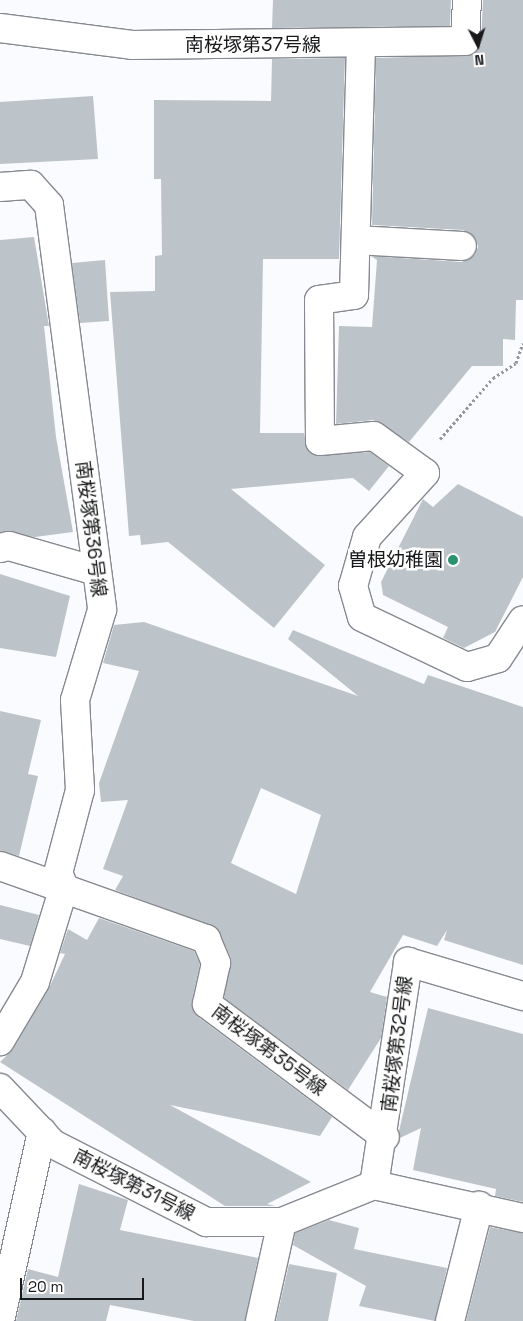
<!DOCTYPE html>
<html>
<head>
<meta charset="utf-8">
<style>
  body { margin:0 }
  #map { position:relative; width:523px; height:1321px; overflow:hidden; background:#fafbfe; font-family:"Space Grotesk","Noto Sans JP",sans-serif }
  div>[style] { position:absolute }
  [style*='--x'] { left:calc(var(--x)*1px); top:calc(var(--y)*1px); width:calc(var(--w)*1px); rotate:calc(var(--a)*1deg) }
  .building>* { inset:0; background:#bdc4c9 }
  .path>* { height:3px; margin-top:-1.5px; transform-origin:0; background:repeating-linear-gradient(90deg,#959699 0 2.5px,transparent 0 5px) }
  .roads { filter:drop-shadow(1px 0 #868a90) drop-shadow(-1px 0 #868a90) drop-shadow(0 1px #868a90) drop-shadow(0 -1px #868a90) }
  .minor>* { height:28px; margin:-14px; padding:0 14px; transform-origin:14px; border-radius:14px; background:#fff }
  .dots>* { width:14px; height:14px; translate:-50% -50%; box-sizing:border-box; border:2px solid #fff; border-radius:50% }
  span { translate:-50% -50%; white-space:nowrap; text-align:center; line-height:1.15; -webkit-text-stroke:5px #fff; paint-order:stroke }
  .street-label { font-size:19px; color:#18191b }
  .poi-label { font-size:19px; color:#18191b }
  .right { translate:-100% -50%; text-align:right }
  .north { position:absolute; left:453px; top:20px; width:50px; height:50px; -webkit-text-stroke:4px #fff; paint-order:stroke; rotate:175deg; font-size:14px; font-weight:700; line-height:20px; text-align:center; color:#18191b }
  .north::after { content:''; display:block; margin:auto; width:18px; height:22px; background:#18191b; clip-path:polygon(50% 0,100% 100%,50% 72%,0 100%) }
  .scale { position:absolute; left:20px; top:1278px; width:124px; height:22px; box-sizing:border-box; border:2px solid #18191b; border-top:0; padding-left:6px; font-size:15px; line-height:18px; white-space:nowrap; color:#18191b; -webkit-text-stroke:4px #fff; paint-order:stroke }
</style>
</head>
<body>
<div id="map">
  <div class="building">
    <div style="clip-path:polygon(273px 0,451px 0,450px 26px,272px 28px)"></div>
    <div style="clip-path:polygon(483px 0,523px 0,523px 300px,516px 300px,515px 340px,503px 339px,503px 366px,472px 366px,409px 442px,373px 420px,336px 424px,339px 326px,372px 327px,377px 260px,371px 256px,462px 262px,475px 255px,478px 247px,476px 239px,463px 230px,372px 225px,376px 58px,472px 55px,481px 42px)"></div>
    <div style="clip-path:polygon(345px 58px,339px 259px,263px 259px,260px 433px,304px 433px,307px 449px,314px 455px,370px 452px,389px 466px,369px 491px,353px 478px,231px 489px,325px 565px,274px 628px,168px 542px,141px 545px,140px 535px,129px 536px,110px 292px,155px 291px,155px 256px,162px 255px,161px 179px,154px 179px,154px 100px,271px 101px,272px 59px)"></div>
    <div style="clip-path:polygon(93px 96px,98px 159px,0 164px,0 102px)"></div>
    <div style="clip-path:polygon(34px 237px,49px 326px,44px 326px,56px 437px,73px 532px,35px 537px,0 532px,0 240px)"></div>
    <div style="clip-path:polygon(105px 260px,109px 321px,80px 323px,72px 263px)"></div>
    <div style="clip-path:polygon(458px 484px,523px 517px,523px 577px,495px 632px,464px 648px,443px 638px,448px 627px,383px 595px,381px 582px,423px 499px,433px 507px)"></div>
    <div style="clip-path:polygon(0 574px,70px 596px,56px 657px,0 648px)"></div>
    <div style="clip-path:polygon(evenodd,144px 622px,358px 696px,288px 639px,293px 630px,424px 684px,428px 675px,523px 707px,523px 965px,444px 940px,447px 930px,437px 946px,403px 935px,370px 992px,387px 997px,381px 1038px,348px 1090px,224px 998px,231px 958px,217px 928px,115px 890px,123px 876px,103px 869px,128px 800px,101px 802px,99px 783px,139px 671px,103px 663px,114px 625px,144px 622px,261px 788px,321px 815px,296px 894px,231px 863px,261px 788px)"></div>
    <div style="clip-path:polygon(0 711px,41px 720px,28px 774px,38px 776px,19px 856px,0 851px)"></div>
    <div style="clip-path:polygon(0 905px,39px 915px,30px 946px,0 939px)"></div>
    <div style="clip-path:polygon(99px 918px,194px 951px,200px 964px,192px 1001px,197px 1016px,332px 1117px,320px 1136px,170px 1105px,311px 1182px,267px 1204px,275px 1206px,225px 1206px,0 1062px,13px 1049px,48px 990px,65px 954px,60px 953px,68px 929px,87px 940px)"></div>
    <div style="clip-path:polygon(428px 1008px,523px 1034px,523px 1202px,495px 1196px,496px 1189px,413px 1170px,421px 1128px,400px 1138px,399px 1131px)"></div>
    <div style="clip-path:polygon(79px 1184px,128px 1200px,120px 1230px,258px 1258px,245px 1321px,194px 1321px,110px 1305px,106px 1321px,16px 1321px,28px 1269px,58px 1277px)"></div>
    <div style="clip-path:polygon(329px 1220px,359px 1228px,354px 1249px,447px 1268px,435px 1321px,359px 1306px,366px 1286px,293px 1245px,295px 1233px)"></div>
    <div style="clip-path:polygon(490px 1227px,523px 1233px,523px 1321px,466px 1321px)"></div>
    <div style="clip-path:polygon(289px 1264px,337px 1273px,328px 1321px,276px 1321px)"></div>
  </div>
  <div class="path">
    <div style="--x:440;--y:439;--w:81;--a:-49"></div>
    <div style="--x:493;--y:378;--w:27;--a:-33"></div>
    <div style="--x:516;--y:363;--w:21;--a:-71"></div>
  </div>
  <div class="roads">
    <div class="minor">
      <div style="--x:0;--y:28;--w:133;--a:7.3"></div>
      <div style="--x:132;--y:45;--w:333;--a:-0.7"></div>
      <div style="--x:465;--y:41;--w:41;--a:-87.2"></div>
      <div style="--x:361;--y:44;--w:251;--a:91.6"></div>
      <div style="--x:354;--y:295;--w:35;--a:172"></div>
      <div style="--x:319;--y:300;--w:141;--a:89.6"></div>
      <div style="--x:320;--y:441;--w:54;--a:-5.3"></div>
      <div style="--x:374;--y:436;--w:63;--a:36"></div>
      <div style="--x:425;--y:473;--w:86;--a:132.2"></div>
      <div style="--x:367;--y:537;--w:51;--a:105.9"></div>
      <div style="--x:353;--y:586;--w:32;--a:74"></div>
      <div style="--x:362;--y:617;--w:116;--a:25.5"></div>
      <div style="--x:467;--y:667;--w:32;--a:-16"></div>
      <div style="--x:498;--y:658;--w:45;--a:-56.7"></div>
      <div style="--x:0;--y:187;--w:31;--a:-4"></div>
      <div style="--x:31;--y:185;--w:27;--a:48"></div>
      <div style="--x:49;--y:205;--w:408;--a:82.5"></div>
      <div style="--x:102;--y:610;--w:94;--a:106.7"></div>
      <div style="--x:75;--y:700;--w:90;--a:86.8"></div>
      <div style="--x:80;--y:790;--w:86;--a:104.8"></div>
      <div style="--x:58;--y:873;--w:15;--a:67"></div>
      <div style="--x:64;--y:887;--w:99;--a:107"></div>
      <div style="--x:35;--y:982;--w:69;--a:120.7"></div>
      <div style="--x:356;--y:240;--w:106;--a:3.2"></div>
      <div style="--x:0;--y:548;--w:9;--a:-13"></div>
      <div style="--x:9;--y:546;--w:91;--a:16"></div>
      <div style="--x:0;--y:866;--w:219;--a:19.5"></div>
      <div style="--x:206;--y:939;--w:26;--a:67"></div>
      <div style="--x:216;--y:963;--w:42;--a:102.4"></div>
      <div style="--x:207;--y:1004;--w:222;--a:36.8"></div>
      <div style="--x:0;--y:1088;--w:77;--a:46.6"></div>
      <div style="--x:53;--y:1144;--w:172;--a:27"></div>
      <div style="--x:206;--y:1222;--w:76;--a:0"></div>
      <div style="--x:282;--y:1222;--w:99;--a:-21.9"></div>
      <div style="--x:374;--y:1185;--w:153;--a:12.5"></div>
      <div style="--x:374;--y:1185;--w:226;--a:-81.3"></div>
      <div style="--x:408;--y:962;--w:120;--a:16.5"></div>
      <div style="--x:0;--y:1321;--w:194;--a:-77.5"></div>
      <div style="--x:260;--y:1321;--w:101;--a:-77.5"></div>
      <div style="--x:450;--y:1321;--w:119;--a:-75.8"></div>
    </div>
  </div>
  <div class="dots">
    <div style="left:453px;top:560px;background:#2b926f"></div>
  </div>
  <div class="street-label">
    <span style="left:253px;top:45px">南桜塚第37号線</span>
    <span style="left:91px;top:529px;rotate:83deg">南桜塚第36号線</span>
    <span style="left:397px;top:1044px;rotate:-83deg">南桜塚第32号線</span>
    <span style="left:269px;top:1050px;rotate:37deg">南桜塚第35号線</span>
    <span style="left:134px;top:1185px;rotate:27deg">南桜塚第31号線</span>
  </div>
  <div class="poi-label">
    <span class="right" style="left:443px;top:560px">曽根幼稚園</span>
  </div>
  <div class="north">N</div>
  <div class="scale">20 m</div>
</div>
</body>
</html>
